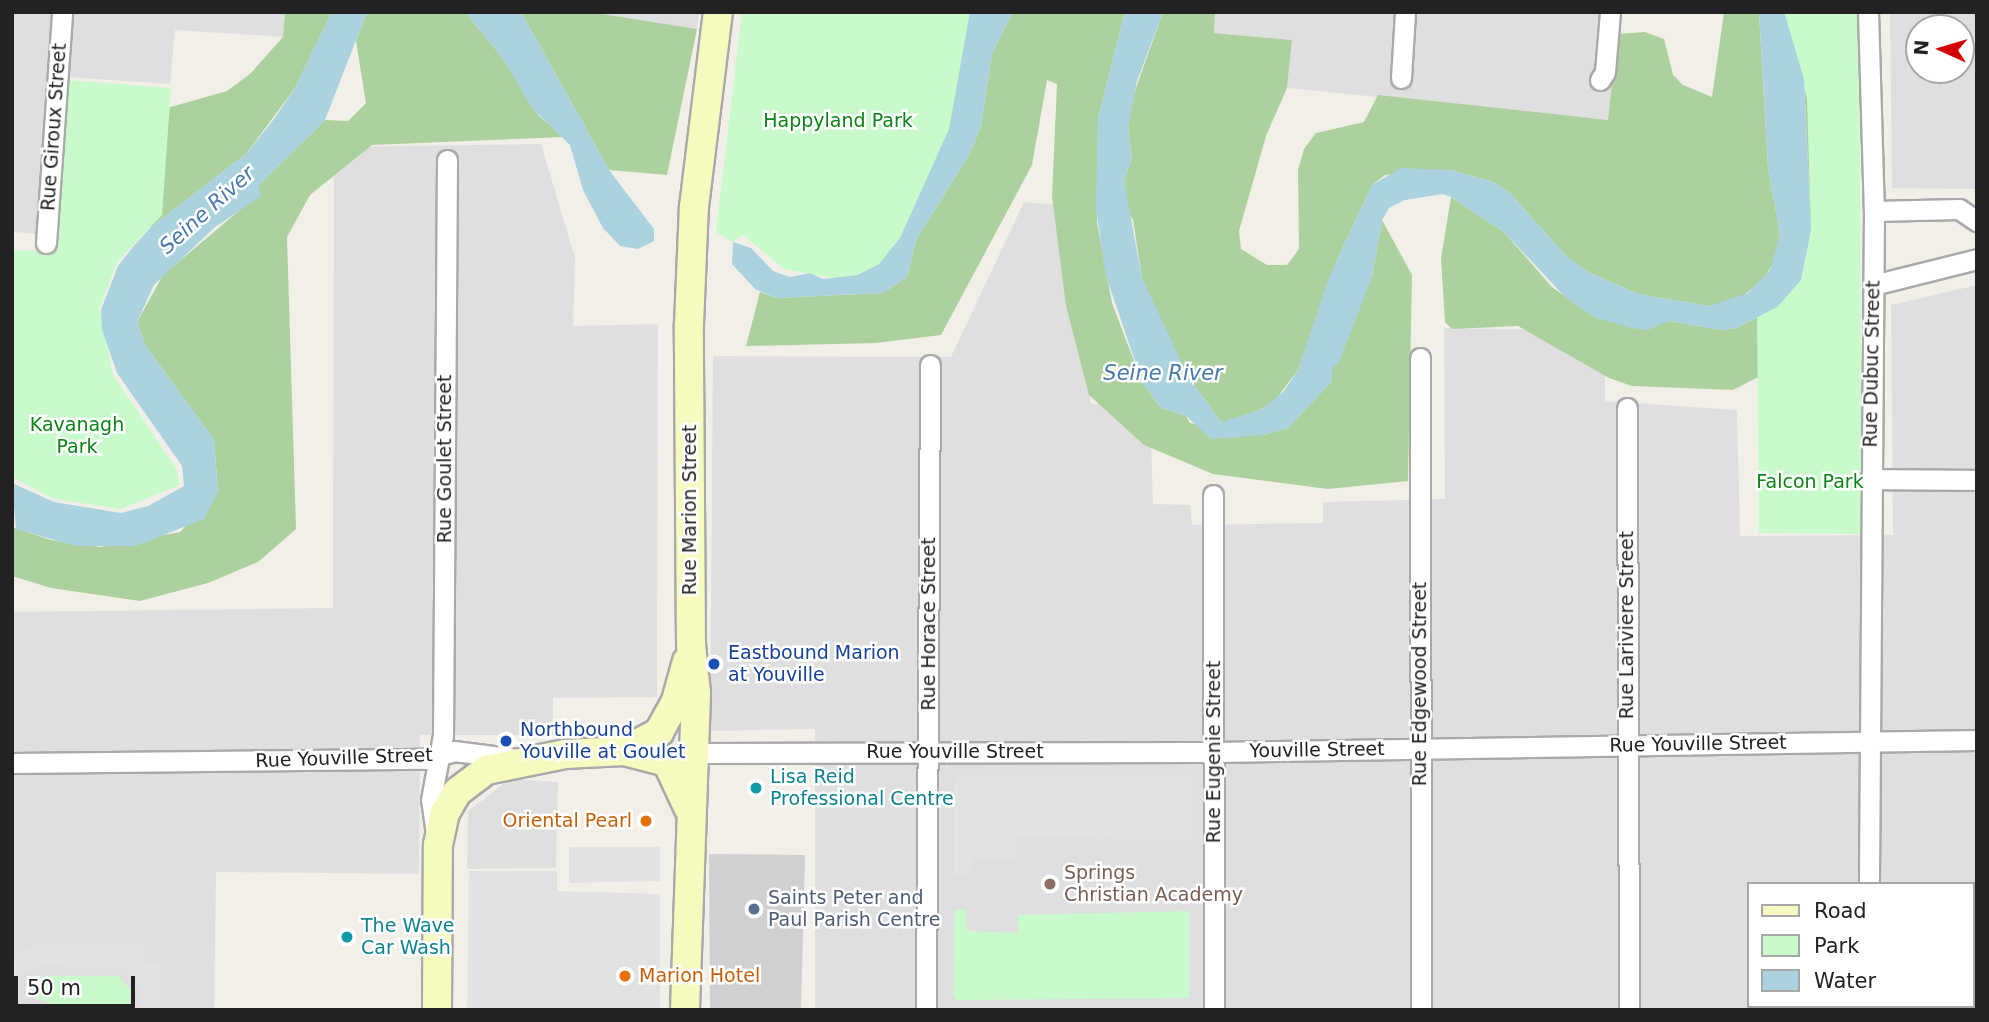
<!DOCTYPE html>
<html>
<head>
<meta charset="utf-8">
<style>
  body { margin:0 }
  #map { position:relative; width:1989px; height:1022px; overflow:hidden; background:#f2efe9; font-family:"DejaVu Sans",sans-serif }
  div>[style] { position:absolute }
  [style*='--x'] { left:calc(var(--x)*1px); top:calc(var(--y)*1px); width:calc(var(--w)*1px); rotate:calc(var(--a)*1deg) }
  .residential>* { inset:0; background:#e0dfdf }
  .religious>* { inset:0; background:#d0d0d0 }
  .forest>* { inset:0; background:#add19e }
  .park>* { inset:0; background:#c8facc }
  .parking>* { inset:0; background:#e2e2e2 }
  .water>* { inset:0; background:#aad3df }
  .roads { filter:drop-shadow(2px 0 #a9a9a9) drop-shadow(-2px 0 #a9a9a9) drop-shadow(0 2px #a9a9a9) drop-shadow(0 -2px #a9a9a9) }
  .minor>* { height:19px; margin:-9.5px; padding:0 9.5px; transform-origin:9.5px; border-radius:9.5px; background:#fff }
  .secondary>* { height:28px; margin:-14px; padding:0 14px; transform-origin:14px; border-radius:14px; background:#f7fabf }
  .dots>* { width:19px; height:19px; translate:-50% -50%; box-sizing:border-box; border:4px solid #fff; border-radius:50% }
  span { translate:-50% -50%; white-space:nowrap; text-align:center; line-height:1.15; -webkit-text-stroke:5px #fff; paint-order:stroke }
  .park-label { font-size:19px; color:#0c8416 }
  .street-label { font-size:19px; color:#222 }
  .transit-label { font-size:19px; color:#164399 }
  .left { translate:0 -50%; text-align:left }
  .culture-label { font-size:19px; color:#0d838f }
  .food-label { font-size:19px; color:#c56008 }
  .right { translate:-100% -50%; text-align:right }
  .education-label { font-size:19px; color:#785e54 }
  .service-label { font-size:19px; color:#4e5e75 }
  .water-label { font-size:21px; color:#4a7aab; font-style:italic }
  .frame { position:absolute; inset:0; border:14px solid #222; pointer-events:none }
  .legend { position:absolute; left:1747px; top:882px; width:228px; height:126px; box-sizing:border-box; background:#fff; border:2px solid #a7a7a7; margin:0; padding:9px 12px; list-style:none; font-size:21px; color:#222 }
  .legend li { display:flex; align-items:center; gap:14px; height:35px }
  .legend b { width:35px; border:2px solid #a7a7a7 }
  .north { position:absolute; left:1905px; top:14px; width:70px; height:70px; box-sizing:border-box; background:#fff; border:2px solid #a7a7a7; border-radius:50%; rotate:274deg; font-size:19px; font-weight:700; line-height:28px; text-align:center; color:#222 }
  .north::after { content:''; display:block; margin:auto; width:24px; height:32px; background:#d40000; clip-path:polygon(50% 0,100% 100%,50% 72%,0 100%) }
  .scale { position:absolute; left:14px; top:976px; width:121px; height:32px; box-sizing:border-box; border:4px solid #222; border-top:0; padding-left:9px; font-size:21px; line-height:24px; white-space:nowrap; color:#222; -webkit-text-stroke:5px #fff; paint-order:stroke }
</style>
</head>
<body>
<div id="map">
  <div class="residential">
    <div style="clip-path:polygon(12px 12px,285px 12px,283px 37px,175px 30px,170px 84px,52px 76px,41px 234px,12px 232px)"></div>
    <div style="clip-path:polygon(590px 12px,699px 12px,697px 29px)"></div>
    <div style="clip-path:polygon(1215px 12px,1619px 12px,1608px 120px,1287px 88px,1292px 40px,1214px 33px)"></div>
    <div style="clip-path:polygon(evenodd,1890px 12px,1977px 12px,1977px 189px,1892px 188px,1890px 12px,1961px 28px,1961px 70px,1919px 70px,1919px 28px,1961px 28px)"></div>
    <div style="clip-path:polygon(541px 144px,575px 258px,573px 326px,658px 324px,657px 697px,553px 698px,553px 735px,420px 735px,419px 874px,216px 872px,214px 1010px,12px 1010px,12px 612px,333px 608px,334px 147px)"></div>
    <div style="clip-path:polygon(evenodd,1024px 202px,1060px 205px,1091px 404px,1150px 404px,1153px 504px,1190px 505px,1192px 525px,1323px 523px,1323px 502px,1445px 499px,1444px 328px,1605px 331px,1605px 401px,1737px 410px,1740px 536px,1893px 535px,1891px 305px,1977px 285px,1977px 1010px,815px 1010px,815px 729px,710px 731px,713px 356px,951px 357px,1024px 202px,1749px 884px,1973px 884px,1973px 1006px,1749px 1006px,1749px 884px)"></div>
    <div style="clip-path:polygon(510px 779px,558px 782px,556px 868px,467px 869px,468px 811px)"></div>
  </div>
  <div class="religious">
    <div style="clip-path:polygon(709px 854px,805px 855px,801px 1010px,710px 1010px)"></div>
  </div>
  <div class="forest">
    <div style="clip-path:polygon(285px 12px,332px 12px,295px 88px,246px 154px,151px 227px,134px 189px,160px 110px,227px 91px,250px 74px,283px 37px)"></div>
    <div style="clip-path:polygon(367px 12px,465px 12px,501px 56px,539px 116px,564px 137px,372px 145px,310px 195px,287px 237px,296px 529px,258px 562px,208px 583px,140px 601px,51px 588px,12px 576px,12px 527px,51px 540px,100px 547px,180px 532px,218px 492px,214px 440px,145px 345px,137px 322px,163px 275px,254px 198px,259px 185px,325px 120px,348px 121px,366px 103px,356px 41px)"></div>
    <div style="clip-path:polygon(521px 12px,590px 12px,697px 29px,667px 175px,609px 170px)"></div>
    <div style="clip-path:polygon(1013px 12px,1125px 12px,1098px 118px,1097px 222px,1112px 303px,1142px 382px,1161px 408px,1186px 416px,1190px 423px,1244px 434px,1263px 435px,1288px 428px,1332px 381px,1332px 367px,1372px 277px,1382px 220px,1412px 275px,1408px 481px,1328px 489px,1213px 474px,1144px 445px,1089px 395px,1066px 306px,1052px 196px,1057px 84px,1047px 80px,1032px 165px,941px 335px,876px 343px,746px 346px,760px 292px,776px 298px,883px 293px,907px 277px,916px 240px,970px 153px,981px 126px,992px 53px)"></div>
    <div style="clip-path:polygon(1163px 12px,1215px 12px,1214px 33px,1292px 40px,1287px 88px,1266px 136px,1239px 231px,1241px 249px,1267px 265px,1287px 265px,1299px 249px,1298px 170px,1304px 149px,1316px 133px,1364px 122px,1378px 95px,1608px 120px,1617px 34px,1645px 32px,1664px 39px,1673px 75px,1683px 85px,1712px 97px,1724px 12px,1759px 12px,1768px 167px,1780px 234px,1777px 256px,1764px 279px,1739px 299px,1709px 306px,1638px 294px,1588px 272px,1566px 256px,1510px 193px,1493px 182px,1451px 170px,1385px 175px,1372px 185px,1337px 260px,1298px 370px,1273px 403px,1241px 419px,1221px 422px,1189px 378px,1160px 321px,1142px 278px,1133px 220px,1127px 211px,1124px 180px,1132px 158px,1128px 127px,1131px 102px)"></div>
    <div style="clip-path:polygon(1784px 12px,1859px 12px,1792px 360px,1733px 390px,1632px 386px,1609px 378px,1518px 326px,1452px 329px,1445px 322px,1441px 259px,1451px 197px,1504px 232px,1552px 287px,1594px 317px,1640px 329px,1669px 321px,1721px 330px,1737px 328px,1777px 307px,1811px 230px,1804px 79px)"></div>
  </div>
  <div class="park">
    <div style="clip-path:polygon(742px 12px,970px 12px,952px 131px,904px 241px,861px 283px,784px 269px,743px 235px,732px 242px,716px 232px)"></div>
    <div style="clip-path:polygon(1784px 12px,1859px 12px,1862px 534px,1759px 533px,1757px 316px,1777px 307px,1811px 230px,1807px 98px)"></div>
    <div style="clip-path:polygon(66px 80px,171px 88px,162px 215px,117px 262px,99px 309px,113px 375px,176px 468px,180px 485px,121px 509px,54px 499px,12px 477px,12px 250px,56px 252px)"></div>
    <div style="clip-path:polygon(966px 909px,967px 931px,1018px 933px,1018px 915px,1189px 911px,1189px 998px,957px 1000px,953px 995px,955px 910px)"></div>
    <div style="clip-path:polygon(42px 976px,118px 976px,131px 990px,130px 1010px,69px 1010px,34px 997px,29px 983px)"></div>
  </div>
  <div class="parking">
    <div style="clip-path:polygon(1192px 776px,1192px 839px,1015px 838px,1016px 859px,972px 860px,972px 874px,954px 876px,954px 777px)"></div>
    <div style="clip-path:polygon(569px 847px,660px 847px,660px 881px,569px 883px)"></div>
    <div style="clip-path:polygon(469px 871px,557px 871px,557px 891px,660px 894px,660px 1010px,467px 1010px)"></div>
    <div style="clip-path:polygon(144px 943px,146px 962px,161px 962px,160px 1010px,140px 1010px,140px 984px,125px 968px,44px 966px,27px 972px,19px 981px,12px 973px,12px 958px,34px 944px)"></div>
  </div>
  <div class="water">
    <div style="clip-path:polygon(332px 12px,367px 12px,325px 120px,259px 185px,260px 197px,215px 227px,154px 285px,137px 322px,145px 345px,214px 440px,218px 492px,204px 519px,136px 546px,76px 546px,16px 529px,12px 483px,54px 502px,121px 513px,148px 506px,184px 486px,182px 466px,117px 373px,102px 330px,101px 310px,118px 266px,132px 248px,151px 227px,246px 154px,274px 119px,295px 88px)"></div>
    <div style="clip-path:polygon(465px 12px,521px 12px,609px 170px,654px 229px,654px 241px,638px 249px,620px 246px,603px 228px,583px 190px,570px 145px,533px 109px,501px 56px)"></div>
    <div style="clip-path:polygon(970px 12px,1013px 12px,992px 53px,981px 126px,970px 153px,916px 240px,907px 277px,883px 293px,776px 298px,755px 289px,732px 264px,733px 242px,751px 248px,773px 271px,790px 277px,810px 273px,823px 279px,858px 275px,879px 264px,900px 238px,949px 129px)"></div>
    <div style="clip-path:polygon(1125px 12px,1163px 12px,1137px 81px,1128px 127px,1132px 158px,1124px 180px,1142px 278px,1189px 378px,1221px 422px,1262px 409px,1284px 391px,1298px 370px,1330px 275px,1372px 185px,1401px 168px,1451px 170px,1493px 182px,1510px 193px,1566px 256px,1588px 272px,1638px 294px,1709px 306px,1748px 293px,1770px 270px,1780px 234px,1768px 167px,1759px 12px,1784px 12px,1804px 79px,1811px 230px,1801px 280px,1777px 307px,1737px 328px,1721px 330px,1669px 321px,1648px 330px,1631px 328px,1594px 317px,1566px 298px,1504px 232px,1451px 197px,1443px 194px,1405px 200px,1389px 208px,1382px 220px,1372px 277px,1339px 362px,1332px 368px,1332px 381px,1288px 428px,1263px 435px,1211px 439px,1186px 416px,1161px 408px,1142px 382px,1106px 276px,1096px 209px,1098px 118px)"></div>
  </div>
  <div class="roads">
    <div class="minor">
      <div style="--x:1868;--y:12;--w:199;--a:88.3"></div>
      <div style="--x:1874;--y:211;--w:673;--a:90.43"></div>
      <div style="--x:1401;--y:78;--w:66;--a:-86.5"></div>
      <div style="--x:1600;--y:80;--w:9;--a:-58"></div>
      <div style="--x:1605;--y:72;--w:60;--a:-85.2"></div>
      <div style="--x:1874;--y:211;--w:85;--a:-1.3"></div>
      <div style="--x:1959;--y:209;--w:22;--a:34"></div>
      <div style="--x:46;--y:243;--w:232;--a:-86"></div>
      <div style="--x:1873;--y:285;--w:107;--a:-14"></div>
      <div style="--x:1420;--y:358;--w:652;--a:89.91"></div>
      <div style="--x:1627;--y:408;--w:602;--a:89.81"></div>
      <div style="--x:1870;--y:479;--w:107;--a:0.5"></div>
      <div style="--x:1213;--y:495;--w:515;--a:89.89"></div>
      <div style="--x:695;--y:753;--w:519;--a:-0.11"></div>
      <div style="--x:1214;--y:752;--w:763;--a:-0.9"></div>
      <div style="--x:12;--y:763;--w:413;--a:-0.6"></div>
      <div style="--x:425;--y:759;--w:30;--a:-15"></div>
      <div style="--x:454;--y:751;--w:64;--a:7.2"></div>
      <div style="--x:436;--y:834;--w:34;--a:-98"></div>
      <div style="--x:431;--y:800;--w:66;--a:-79.5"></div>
      <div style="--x:443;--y:735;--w:575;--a:-89.6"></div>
      <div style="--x:1869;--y:1007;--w:108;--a:0"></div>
      <div style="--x:926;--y:1010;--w:645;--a:-89.64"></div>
    </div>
    <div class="secondary">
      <div style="--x:624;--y:751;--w:44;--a:14.3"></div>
      <div style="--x:667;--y:762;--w:50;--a:65"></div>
      <div style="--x:437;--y:1010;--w:165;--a:-89.7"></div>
      <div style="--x:438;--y:845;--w:33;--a:-78"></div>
      <div style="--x:445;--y:813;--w:24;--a:-60"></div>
      <div style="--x:457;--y:792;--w:36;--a:-37"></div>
      <div style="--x:486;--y:770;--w:81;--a:-11.4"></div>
      <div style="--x:565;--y:754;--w:59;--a:-2.9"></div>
      <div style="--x:624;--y:751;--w:40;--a:-28"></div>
      <div style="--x:659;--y:732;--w:35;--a:-61"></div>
      <div style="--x:676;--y:701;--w:41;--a:-74.6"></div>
      <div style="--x:685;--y:1010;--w:317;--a:-88"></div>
      <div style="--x:696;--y:693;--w:48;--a:-95.9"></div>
      <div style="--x:691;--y:645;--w:321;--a:-90.4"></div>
      <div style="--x:689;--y:324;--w:117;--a:-87.6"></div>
      <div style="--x:694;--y:207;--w:196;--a:-83"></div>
    </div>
  </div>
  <div class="dots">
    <div style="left:714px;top:664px;background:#1a4fb4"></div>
    <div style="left:506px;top:741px;background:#1a4fb4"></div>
    <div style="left:756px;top:788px;background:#0f9aa8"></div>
    <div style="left:646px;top:821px;background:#e8710a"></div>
    <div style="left:1050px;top:884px;background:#8d6e63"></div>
    <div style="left:754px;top:909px;background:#5c6f8a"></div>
    <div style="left:347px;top:937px;background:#0f9aa8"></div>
    <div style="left:625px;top:976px;background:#e8710a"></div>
  </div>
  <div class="park-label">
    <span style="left:838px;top:121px">Happyland Park</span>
    <span style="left:77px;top:436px">Kavanagh<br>Park</span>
    <span style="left:1810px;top:482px">Falcon Park</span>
  </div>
  <div class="street-label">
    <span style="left:54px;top:127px;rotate:-86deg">Rue Giroux Street</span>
    <span style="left:1872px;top:364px;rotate:-89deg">Rue Dubuc Street</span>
    <span style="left:445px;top:459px;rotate:-90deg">Rue Goulet Street</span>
    <span style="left:690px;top:510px;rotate:-90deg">Rue Marion Street</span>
    <span style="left:929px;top:624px;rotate:-90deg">Rue Horace Street</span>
    <span style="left:1627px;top:625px;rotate:-90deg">Rue Lariviere Street</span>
    <span style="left:1420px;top:684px;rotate:-90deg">Rue Edgewood Street</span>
    <span style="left:1698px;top:744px;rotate:-1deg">Rue Youville Street</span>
    <span style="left:1317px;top:750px;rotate:-1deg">Youville Street</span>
    <span style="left:955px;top:752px">Rue Youville Street</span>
    <span style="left:1214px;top:752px;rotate:-90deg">Rue Eugenie Street</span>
    <span style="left:344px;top:758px;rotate:-2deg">Rue Youville Street</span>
  </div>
  <div class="transit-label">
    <span class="left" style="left:728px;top:664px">Eastbound Marion<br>at Youville</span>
    <span class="left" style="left:520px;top:741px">Northbound<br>Youville at Goulet</span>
  </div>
  <div class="culture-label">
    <span class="left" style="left:770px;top:788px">Lisa Reid<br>Professional Centre</span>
    <span class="left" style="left:361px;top:937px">The Wave<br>Car Wash</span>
  </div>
  <div class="food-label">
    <span class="right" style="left:632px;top:821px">Oriental Pearl</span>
    <span class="left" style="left:639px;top:976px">Marion Hotel</span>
  </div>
  <div class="education-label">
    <span class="left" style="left:1064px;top:884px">Springs<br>Christian Academy</span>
  </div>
  <div class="service-label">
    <span class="left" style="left:768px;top:909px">Saints Peter and<br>Paul Parish Centre</span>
  </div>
  <div class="water-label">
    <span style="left:207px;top:210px;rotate:-42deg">Seine River</span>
    <span style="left:1163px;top:373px">Seine River</span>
  </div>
  <div class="frame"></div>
  <ul class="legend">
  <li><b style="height:9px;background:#f7fabf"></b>Road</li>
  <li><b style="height:19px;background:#c8facc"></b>Park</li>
  <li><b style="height:19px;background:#aad3df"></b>Water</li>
  </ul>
  <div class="north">N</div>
  <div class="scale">50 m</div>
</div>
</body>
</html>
